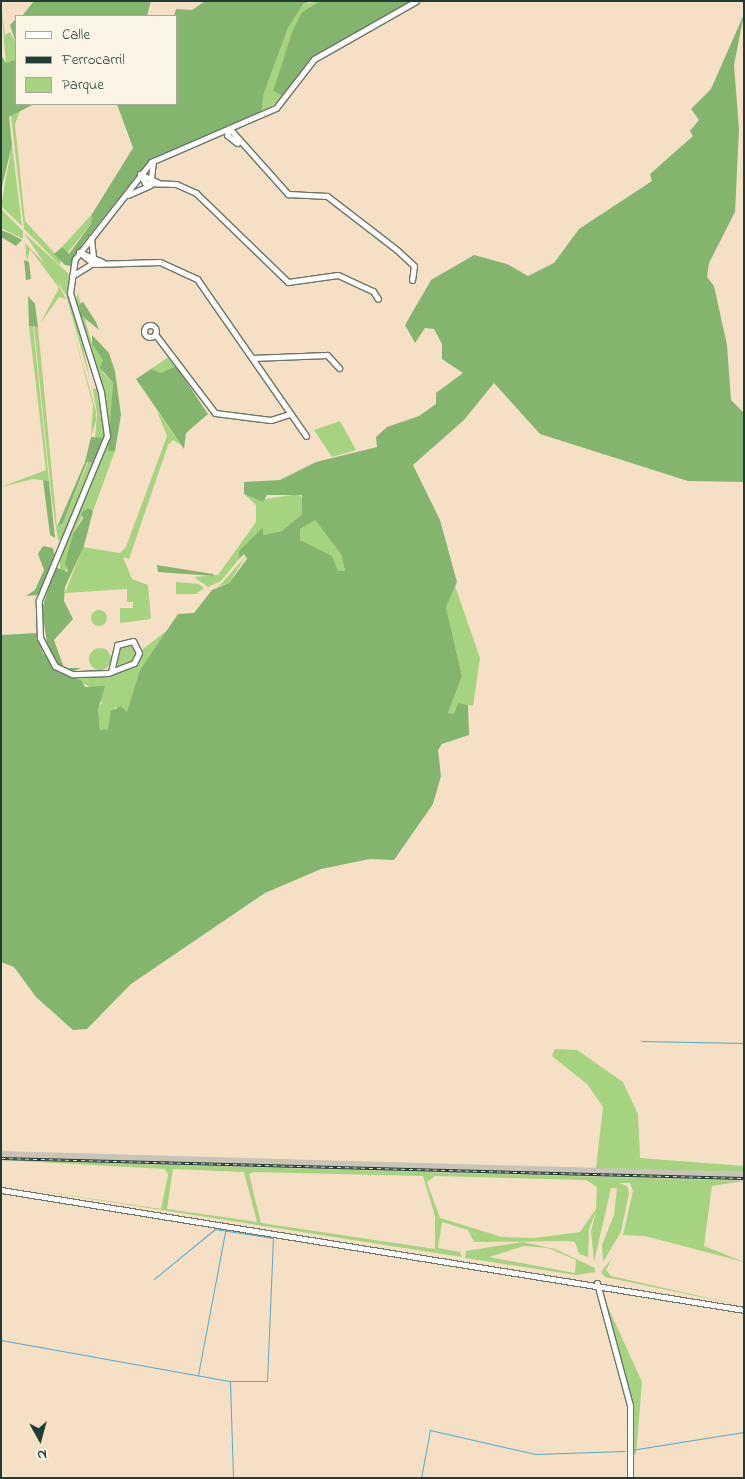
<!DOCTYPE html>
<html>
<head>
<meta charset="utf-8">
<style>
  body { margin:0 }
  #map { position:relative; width:745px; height:1479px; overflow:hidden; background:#f5e0c6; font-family:"Indie Flower",sans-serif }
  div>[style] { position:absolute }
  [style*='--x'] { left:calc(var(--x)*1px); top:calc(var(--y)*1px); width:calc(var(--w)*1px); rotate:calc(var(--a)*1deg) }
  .industrial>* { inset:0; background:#c9c3b8 }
  .green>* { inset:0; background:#a6d380 }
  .round { border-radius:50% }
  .forest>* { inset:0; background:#84b56e }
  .stream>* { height:1px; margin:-0.5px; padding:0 0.5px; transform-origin:0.5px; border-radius:0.5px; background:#4faccd }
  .roads { filter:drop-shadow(1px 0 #6a7667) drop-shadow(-1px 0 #6a7667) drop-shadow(0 1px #6a7667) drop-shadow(0 -1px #6a7667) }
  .minor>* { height:5px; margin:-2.5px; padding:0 2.5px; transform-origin:2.5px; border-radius:2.5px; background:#fff }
  .minor>.ring { margin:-2.5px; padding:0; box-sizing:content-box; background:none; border:5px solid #fff; border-radius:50% }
  .rail>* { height:3px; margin-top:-1.5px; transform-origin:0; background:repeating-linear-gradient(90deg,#fcf5e5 0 4px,#1f3d34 0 8px); box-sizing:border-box; border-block:1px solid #1f3d34 }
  span { translate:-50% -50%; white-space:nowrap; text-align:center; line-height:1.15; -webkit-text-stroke:5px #fcf5e5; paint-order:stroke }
  .frame { position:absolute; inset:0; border:2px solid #1f3d34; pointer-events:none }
  .legend { position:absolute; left:15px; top:15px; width:162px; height:90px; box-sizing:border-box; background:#fcf5e5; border:1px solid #a4ab9e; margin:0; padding:6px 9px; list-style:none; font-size:15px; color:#1f3d34 }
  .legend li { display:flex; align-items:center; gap:10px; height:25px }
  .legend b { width:25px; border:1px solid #a4ab9e }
  .north { position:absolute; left:15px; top:1414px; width:50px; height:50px; -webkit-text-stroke:4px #fcf5e5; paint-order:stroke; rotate:173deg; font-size:14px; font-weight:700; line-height:20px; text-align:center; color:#1f3d34 }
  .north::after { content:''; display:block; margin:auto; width:18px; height:22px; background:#1f3d34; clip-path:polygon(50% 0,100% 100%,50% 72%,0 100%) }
</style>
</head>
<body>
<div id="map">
  <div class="industrial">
    <div style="clip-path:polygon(1px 1151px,744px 1172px,744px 1181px,1px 1160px)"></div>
  </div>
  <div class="green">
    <div style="clip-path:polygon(320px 1px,302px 12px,284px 58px,273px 91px,284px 97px,261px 114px,264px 93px,288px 28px,303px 4px)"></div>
    <div style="clip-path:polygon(1px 5px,5px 35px,10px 32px,16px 43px,16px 60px,11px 62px,6px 63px)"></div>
    <div style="clip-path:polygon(20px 111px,15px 124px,25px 221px,61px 260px,60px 265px,24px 229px,11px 116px)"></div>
    <div style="clip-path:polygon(12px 145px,22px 226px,1px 206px)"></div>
    <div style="clip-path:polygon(1px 209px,23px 231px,23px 239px,1px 228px)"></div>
    <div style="clip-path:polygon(92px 214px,91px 224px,66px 255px,62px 247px)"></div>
    <div style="clip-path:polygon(24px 233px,68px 273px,90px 380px,66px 295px)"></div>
    <div style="clip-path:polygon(25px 243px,50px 269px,66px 299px,59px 297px,40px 324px,59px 288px,30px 249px,27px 262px)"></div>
    <div style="clip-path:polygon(78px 294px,92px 344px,104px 360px,102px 372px,113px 383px,109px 451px,115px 451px,93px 511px,86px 509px,73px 534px,65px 574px,60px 573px,60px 556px,109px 435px,104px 394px,75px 299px)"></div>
    <div style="clip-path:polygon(29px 326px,33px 327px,49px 481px,33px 479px,1px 487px,46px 470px)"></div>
    <div style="clip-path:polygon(72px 326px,96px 411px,96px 421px,91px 437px,93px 405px)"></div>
    <div style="clip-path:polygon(34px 327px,38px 327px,57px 527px,63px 523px,88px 462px,95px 463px,61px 541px,58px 540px,52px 501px)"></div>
    <div style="clip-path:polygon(170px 356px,176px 366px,161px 373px,151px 369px)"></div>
    <div style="clip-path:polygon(97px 388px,105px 434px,104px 438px,95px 439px,97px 414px,93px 389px)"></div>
    <div style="clip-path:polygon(157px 411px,181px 445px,173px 440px,168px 445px,129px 559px,123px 557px,132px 579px,148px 585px,151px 619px,120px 623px,120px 608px,133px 608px,133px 602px,127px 602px,127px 589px,65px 593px,83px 547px,120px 553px,126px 547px,167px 436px)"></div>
    <div style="clip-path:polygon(340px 421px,356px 450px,332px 457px,314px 430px)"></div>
    <div style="clip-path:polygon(244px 494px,259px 500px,298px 494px,303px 498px,302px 514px,282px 531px,263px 535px,263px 527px,239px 551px,239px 559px,221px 581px,208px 587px,194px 577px,218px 575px,256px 522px,256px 505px)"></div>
    <div style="clip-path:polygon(315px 519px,341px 554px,345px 571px,338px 571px,300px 540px,300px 529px)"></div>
    <div style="clip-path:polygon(246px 556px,229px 583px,216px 587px,221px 584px)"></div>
    <div style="clip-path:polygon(176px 582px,199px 584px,204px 588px,196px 594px,176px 594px)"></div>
    <div style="clip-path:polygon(455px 586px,480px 658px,473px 706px,458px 703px,454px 714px,448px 713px,462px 676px,446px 607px)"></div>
    <div class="round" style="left:91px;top:610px;width:16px;height:16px"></div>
    <div style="clip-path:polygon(169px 629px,140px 670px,136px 696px,127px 712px,115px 707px,108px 729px,100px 731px,98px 708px,102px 703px,95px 690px,74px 678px,107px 677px,136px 666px,143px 649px)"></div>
    <div style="clip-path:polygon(131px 643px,137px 652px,134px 660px,117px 666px,120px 645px)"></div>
    <div class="round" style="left:89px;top:648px;width:22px;height:22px"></div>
    <div style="clip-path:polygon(555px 1049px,577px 1050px,623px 1082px,638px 1114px,640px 1158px,744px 1166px,744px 1172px,596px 1168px,603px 1107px,587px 1084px,552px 1056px)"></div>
    <div style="clip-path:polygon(evenodd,1px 1160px,744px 1181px,712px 1186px,704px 1246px,744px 1262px,645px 1236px,623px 1235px,633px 1191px,630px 1183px,619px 1183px,627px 1186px,629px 1193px,621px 1232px,603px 1262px,602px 1245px,614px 1215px,617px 1188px,611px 1188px,594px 1262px,591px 1231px,596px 1211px,589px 1229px,588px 1257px,579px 1254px,575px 1242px,567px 1241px,474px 1242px,468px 1230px,442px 1222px,438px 1248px,460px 1252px,462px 1257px,1px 1185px,161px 1209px,168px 1175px,165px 1169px,1px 1160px,173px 1169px,244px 1172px,257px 1222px,167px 1209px,173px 1169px,1px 1160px,255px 1172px,423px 1176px,435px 1216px,435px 1249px,261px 1223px,249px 1174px,255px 1172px,1px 1160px,435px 1176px,586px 1180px,597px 1187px,596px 1209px,580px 1232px,534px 1238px,502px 1237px,440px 1218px,427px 1182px,435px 1176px)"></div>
    <div style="clip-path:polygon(evenodd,523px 1242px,555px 1249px,595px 1268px,595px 1272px,576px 1275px,465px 1258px,466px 1251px,523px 1242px,524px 1246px,548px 1248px,576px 1260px,575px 1273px,489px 1257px,524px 1246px)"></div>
    <div style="clip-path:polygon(612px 1258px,606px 1270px,611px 1276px,744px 1306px,605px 1277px,601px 1272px)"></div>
    <div style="clip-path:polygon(603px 1296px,642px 1382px,636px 1454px,630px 1455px,630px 1394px)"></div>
  </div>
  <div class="forest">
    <div style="clip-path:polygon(34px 1px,151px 1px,147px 16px,22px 16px)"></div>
    <div style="clip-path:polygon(205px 1px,312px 1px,303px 4px,288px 28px,264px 93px,261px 114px,149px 161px,83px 243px,71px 266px,65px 265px,54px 254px,62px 247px,69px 254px,91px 224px,92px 214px,133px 148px,117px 104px,176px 104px,174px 16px,176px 9px,192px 10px)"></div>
    <div style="clip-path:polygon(320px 1px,411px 1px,311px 58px,284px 97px,273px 91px,293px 30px,302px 12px)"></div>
    <div style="clip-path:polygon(evenodd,744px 14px,734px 65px,739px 129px,735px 212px,709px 263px,707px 277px,714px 286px,727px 345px,731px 400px,744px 413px,744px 482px,688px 481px,540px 434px,494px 383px,464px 420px,413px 465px,440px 520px,457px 582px,446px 607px,462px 676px,448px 713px,454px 714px,458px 703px,468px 705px,469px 735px,442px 744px,438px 750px,441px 776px,433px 804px,394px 860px,370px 859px,321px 869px,265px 893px,131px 984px,87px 1029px,73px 1030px,36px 997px,14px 967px,1px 962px,1px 635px,37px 633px,43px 653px,60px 671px,82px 681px,85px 687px,105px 686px,98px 710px,100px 730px,108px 729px,111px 711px,121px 706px,127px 712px,140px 670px,178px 614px,194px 613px,212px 590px,229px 583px,247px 559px,244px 554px,239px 559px,239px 551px,263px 527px,263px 535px,282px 531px,302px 514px,302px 495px,267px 495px,263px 502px,244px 494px,244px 482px,280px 480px,316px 462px,377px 447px,376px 437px,387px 427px,419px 416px,436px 404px,436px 393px,463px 373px,442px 359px,442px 344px,434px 329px,425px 328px,415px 343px,405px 325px,431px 280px,474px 255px,507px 264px,528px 276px,554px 263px,579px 229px,652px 181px,650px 174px,693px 136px,690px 131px,699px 120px,691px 109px,711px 89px,744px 14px,315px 520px,341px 554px,345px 571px,338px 571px,332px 556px,300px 540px,300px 529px,315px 520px)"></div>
    <div style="clip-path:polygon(16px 19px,16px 43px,10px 25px)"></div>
    <div style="clip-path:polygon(1px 55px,6px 63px,16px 60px,16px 104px,34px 104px,9px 117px,12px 145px,1px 191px)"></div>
    <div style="clip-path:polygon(1px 230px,11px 234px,22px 240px,16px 246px,1px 237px)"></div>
    <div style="clip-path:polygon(24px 260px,29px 262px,31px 279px,26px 280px)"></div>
    <div style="clip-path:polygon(28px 296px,35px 304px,38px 327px,29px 326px)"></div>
    <div style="clip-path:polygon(83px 302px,96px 322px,99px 330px,81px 315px,79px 304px)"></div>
    <div style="clip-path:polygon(92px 335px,109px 353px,115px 371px,121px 415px,115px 451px,108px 451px,113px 383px,100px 368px,103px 360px,92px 344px)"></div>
    <div style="clip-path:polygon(176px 366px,208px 414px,186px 433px,184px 449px,136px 379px,151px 369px,161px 373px)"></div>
    <div style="clip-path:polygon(91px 437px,104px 438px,95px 463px,87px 462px,63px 523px,57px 527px,85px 462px)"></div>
    <div style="clip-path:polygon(43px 480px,49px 481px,55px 538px,50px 535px)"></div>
    <div style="clip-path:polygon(88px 508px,93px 511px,84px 546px,65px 587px,64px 601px,73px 619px,54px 640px,64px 668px,81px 668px,72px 672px,58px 666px,48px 650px,42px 609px,55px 567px,68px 572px,65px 563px,73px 534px,83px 518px,81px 513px)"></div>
    <div style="clip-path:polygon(43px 546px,53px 548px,55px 558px,39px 595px,26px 596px,35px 590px,44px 570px,38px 554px)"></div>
    <div style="clip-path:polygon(157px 565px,213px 574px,214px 576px,158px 572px)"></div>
  </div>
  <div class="stream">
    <div style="--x:641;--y:1041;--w:103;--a:1.1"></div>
    <div style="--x:1;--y:1340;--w:233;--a:10.2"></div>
    <div style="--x:230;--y:1381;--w:37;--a:0"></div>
    <div style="--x:267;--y:1381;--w:143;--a:-87.6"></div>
    <div style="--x:273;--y:1238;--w:59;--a:-171.2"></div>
    <div style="--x:215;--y:1229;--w:79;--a:140.7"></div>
    <div style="--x:198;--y:1375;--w:146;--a:-79.3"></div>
    <div style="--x:230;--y:1382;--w:96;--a:88.2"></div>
    <div style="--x:631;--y:1450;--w:114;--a:-9.1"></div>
    <div style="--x:421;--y:1478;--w:49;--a:-79.4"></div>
    <div style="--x:430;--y:1430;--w:108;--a:12.9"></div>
    <div style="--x:535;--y:1454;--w:90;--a:-1.9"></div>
  </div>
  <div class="roads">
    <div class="minor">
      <div style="--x:229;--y:128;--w:89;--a:48.2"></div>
      <div style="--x:288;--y:194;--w:39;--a:3"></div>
      <div style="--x:327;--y:196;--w:88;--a:37.6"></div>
      <div style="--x:397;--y:250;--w:23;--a:43"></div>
      <div style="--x:414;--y:266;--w:14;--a:98"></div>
      <div style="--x:229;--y:128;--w:7;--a:106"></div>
      <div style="--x:227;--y:135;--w:13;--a:39"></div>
      <div style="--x:151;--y:178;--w:17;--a:-83"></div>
      <div style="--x:157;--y:182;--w:19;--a:-155"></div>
      <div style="--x:140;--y:174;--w:10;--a:61"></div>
      <div style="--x:145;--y:183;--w:31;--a:2"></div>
      <div style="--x:176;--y:184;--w:22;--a:24"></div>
      <div style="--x:196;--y:193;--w:128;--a:44.1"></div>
      <div style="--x:288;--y:282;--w:50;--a:-8"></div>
      <div style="--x:338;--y:275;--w:38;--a:25"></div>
      <div style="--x:373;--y:291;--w:9;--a:58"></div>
      <div style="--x:128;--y:195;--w:24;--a:-24"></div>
      <div style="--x:91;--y:238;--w:19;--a:84"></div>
      <div style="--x:79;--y:252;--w:19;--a:39"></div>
      <div style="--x:94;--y:264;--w:66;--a:-1.7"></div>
      <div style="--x:160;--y:262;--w:41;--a:24.7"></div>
      <div style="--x:197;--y:279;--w:191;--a:55.2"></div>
      <div style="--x:79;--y:252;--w:25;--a:23"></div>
      <div style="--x:72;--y:276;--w:22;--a:-32"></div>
      <div class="ring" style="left:144px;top:325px;width:7px;height:7px"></div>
      <div style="--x:155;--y:334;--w:99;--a:52.8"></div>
      <div style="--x:215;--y:413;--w:56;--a:7.1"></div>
      <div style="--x:271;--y:420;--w:19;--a:-18"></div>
      <div style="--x:252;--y:358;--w:75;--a:-2.3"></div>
      <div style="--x:327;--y:355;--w:18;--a:47"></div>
      <div style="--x:111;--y:672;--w:28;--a:-77"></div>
      <div style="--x:117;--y:645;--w:16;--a:-14"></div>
      <div style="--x:133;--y:641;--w:13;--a:63"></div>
      <div style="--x:139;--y:653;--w:11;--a:117"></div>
      <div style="--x:134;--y:663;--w:28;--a:159"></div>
      <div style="--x:108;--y:673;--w:36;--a:178"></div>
      <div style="--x:72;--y:674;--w:19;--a:-155"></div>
      <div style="--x:55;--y:666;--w:32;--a:-118"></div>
      <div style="--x:40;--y:638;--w:38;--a:-92"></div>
      <div style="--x:39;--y:600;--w:178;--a:-67.5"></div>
      <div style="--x:107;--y:436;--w:44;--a:-97.8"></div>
      <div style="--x:101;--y:392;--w:104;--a:-107.4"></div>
      <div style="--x:70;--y:293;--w:34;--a:-82"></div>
      <div style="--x:75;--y:259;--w:123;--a:-51.9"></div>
      <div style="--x:151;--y:162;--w:136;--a:-23.4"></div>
      <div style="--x:276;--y:108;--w:62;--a:-52.2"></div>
      <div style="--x:314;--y:59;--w:117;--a:-29.6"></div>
      <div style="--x:1;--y:1190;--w:753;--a:9.17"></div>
      <div style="--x:597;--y:1283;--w:126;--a:74.9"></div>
      <div style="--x:630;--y:1405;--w:73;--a:90"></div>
    </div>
  </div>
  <div class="rail">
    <div style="--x:1;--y:1158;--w:743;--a:1.54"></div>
  </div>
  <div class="frame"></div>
  <ul class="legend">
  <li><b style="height:6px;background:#fff"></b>Calle</li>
  <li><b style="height:6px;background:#1f3d34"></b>Ferrocarril</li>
  <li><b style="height:14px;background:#a6d380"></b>Parque</li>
  </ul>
  <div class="north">N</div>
</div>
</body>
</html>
